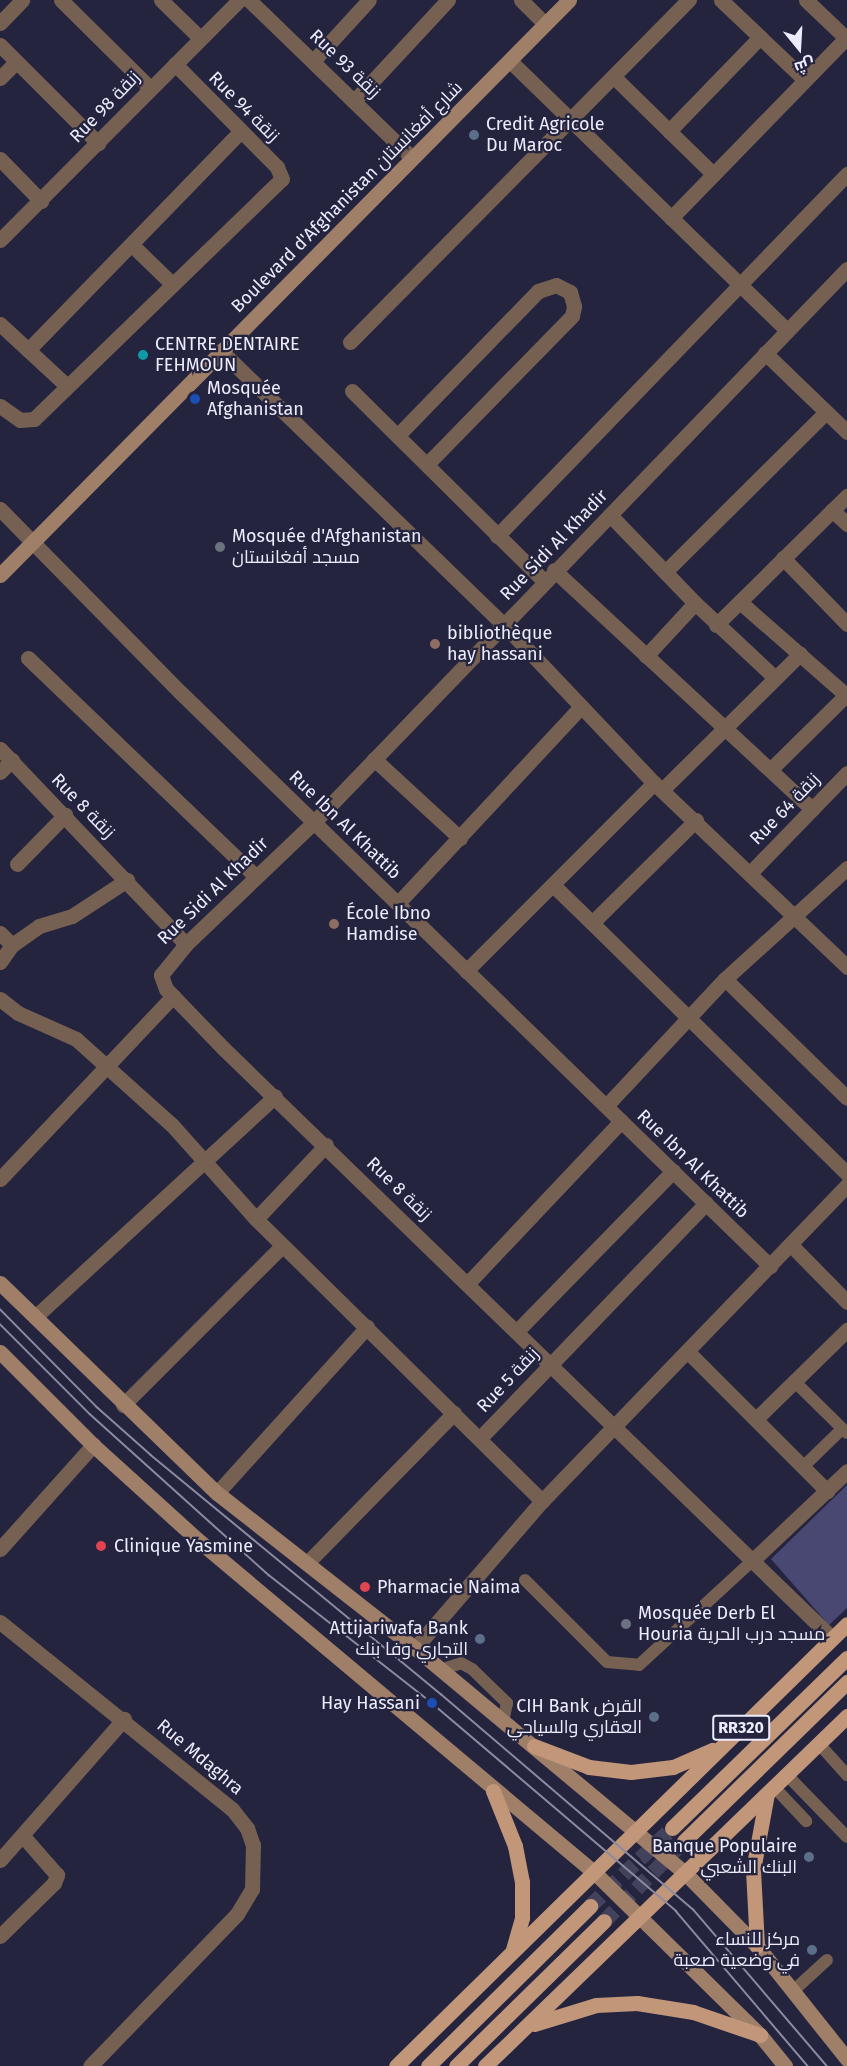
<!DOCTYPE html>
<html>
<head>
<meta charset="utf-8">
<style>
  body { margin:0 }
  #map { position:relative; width:847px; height:2066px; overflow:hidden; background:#25243f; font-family:"Fira Sans",Cairo,sans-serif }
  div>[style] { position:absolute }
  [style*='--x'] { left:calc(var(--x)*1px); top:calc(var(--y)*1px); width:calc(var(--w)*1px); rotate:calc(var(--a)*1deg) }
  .green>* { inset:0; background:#494872 }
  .primary-tunnel>* { height:15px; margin-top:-7.5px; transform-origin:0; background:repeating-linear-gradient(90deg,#43425c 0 15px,transparent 0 23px) }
  .lane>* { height:12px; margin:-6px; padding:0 6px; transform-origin:6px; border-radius:6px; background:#756052 }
  .street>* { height:15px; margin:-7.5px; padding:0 7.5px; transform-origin:7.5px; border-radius:7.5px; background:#756052 }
  .secondary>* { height:15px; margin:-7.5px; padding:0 7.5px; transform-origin:7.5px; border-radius:7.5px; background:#a07f68 }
  .primary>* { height:15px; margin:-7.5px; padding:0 7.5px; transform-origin:7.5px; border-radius:7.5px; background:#c19679 }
  .tram>* { height:1.5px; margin:-0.75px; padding:0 0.75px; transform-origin:0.75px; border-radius:0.75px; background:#8c8ba2 }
  .dots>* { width:16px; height:16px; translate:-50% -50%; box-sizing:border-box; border:3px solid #25243f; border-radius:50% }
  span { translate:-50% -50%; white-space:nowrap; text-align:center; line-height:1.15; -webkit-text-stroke:4.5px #25243f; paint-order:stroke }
  .shield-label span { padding:2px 4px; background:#25243f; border:2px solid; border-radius:4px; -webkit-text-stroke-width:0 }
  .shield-label { font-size:16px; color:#ececfe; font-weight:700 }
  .street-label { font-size:18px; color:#ececfe }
  .poi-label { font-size:18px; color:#ececfe }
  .left { translate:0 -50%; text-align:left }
  .right { translate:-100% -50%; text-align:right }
  .north { position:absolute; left:769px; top:18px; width:60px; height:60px; -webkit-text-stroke:4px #25243f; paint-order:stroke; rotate:162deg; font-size:16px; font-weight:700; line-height:24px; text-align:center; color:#ececfe }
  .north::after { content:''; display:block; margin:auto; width:21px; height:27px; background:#ececfe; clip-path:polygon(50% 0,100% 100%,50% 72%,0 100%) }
</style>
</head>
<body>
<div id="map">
  <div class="green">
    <div style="clip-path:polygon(847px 1485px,847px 1608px,829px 1625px,771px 1559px)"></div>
  </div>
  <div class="primary-tunnel">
    <div style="--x:590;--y:1906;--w:113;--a:-43.6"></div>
    <div style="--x:604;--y:1921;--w:113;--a:-45"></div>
  </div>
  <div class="lane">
    <div style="--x:794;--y:1381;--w:74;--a:44.5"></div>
    <div style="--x:804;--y:1466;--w:53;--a:-44.2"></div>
    <div style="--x:525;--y:1580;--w:116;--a:45"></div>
    <div style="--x:607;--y:1662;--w:32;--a:5"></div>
    <div style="--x:639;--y:1665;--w:155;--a:-42.6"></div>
    <div style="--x:440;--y:1670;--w:22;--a:-18"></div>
    <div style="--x:461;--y:1663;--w:13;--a:29"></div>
    <div style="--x:472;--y:1669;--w:49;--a:44.2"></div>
    <div style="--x:507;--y:1703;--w:19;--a:102"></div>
    <div style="--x:819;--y:1744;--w:42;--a:47.9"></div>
    <div style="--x:787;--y:1775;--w:86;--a:45.9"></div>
    <div style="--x:774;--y:1787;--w:47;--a:46.7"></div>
    <div style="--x:793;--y:1991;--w:46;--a:-42.4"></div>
  </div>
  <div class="street">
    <div style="--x:61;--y:0;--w:125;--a:44.7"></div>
    <div style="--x:161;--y:0;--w:54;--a:44.3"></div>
    <div style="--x:249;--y:0;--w:227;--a:44.1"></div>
    <div style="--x:521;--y:0;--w:34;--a:45"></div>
    <div style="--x:721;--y:0;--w:115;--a:43.6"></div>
    <div style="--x:806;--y:0;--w:57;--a:43.6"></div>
    <div style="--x:0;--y:23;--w:32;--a:-46"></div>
    <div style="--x:0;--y:45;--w:139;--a:45"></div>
    <div style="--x:314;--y:60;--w:81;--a:-47.5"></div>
    <div style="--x:510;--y:61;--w:386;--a:44.2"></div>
    <div style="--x:614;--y:77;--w:139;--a:44.4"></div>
    <div style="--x:0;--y:78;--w:23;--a:-45"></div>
    <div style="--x:354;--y:101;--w:138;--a:-47.1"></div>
    <div style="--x:669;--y:131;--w:131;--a:-45.9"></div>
    <div style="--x:0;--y:159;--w:59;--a:45.7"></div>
    <div style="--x:671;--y:218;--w:251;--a:-45.8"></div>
    <div style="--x:0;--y:240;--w:339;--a:-45.1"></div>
    <div style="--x:133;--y:246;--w:53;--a:44.2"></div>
    <div style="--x:0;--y:324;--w:91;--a:42.8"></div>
    <div style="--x:350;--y:342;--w:482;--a:-45.3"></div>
    <div style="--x:28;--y:350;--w:305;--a:-45.8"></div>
    <div style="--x:221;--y:351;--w:394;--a:44.1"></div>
    <div style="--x:504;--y:625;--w:218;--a:46.5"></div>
    <div style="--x:654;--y:783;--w:267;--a:43.6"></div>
    <div style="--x:765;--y:353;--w:114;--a:43.9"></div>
    <div style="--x:352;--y:391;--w:270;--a:44.7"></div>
    <div style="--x:0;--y:406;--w:24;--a:35"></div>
    <div style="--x:20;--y:420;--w:14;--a:-4"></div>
    <div style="--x:34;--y:419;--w:345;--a:-44.1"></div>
    <div style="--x:282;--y:179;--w:13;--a:-113"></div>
    <div style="--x:277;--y:167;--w:145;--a:-134.7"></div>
    <div style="--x:398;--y:435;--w:201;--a:-45.8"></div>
    <div style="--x:538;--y:291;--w:19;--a:-18"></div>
    <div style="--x:556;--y:285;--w:16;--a:27"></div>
    <div style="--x:570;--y:292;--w:15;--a:74"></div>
    <div style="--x:574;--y:306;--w:10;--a:101"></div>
    <div style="--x:572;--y:316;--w:207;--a:134.4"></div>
    <div style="--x:0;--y:509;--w:258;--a:45.5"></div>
    <div style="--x:181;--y:693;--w:822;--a:44.21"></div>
    <div style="--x:832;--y:510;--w:21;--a:43"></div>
    <div style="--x:610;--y:515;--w:122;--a:46"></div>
    <div style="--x:695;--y:603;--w:108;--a:43.1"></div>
    <div style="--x:497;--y:536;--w:504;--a:-45.97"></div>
    <div style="--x:783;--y:558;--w:92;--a:45.9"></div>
    <div style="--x:554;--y:570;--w:352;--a:42.8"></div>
    <div style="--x:665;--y:572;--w:227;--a:-44.8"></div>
    <div style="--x:740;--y:602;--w:142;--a:41.3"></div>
    <div style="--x:716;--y:625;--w:184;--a:-44.6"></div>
    <div style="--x:646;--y:656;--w:72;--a:-47.2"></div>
    <div style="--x:28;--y:658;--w:316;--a:43.8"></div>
    <div style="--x:0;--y:749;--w:269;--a:46.4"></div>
    <div style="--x:374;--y:759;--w:117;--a:42.6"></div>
    <div style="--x:771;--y:769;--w:105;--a:-44.6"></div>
    <div style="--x:0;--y:772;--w:17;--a:-45"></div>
    <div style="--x:662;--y:790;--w:194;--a:-44.6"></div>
    <div style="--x:696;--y:820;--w:146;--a:135.3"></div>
    <div style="--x:592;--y:923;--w:358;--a:44.5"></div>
    <div style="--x:17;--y:864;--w:69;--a:-45.6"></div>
    <div style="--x:751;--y:872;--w:138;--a:-45.9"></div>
    <div style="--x:554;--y:886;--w:53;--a:44.2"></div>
    <div style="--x:398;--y:903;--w:267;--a:-47"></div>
    <div style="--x:0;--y:933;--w:17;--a:45"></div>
    <div style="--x:0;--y:962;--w:21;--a:-55"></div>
    <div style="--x:12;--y:945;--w:33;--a:-35"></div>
    <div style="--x:39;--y:926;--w:34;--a:-17"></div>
    <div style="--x:72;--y:916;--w:66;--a:-33.2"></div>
    <div style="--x:466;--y:971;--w:266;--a:-45"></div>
    <div style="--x:725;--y:979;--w:170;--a:44.3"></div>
    <div style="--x:0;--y:999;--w:23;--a:38"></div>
    <div style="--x:18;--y:1013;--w:64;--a:24.1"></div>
    <div style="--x:76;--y:1039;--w:129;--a:41.9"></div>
    <div style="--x:172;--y:1125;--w:126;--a:48.2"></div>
    <div style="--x:256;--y:1219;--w:402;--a:44.6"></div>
    <div style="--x:606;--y:1106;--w:174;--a:-46.9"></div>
    <div style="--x:725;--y:979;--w:165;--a:-42.3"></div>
    <div style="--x:0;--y:1179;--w:252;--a:-46.6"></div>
    <div style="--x:256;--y:1219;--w:102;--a:-46.6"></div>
    <div style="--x:791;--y:1245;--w:80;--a:45.5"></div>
    <div style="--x:468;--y:1283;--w:223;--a:-46.6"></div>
    <div style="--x:35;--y:1317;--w:326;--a:-42.6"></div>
    <div style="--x:516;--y:1332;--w:225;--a:-45.7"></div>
    <div style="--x:688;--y:1352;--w:197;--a:45"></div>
    <div style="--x:123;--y:1405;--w:225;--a:-45"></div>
    <div style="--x:757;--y:1418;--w:126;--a:-44.4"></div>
    <div style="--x:480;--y:1438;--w:326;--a:-46.1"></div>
    <div style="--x:217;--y:1493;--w:224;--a:-47.9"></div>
    <div style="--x:0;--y:1549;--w:140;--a:-48.2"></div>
    <div style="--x:753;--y:1560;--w:129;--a:-43.4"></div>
    <div style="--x:307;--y:1563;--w:210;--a:-45.6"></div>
    <div style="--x:0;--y:1622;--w:298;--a:38.9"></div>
    <div style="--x:232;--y:1809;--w:24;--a:52"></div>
    <div style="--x:247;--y:1828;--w:18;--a:71"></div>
    <div style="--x:253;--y:1845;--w:44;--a:91.3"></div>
    <div style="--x:252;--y:1889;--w:29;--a:121"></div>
    <div style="--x:237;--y:1914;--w:211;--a:134"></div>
    <div style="--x:832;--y:1638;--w:847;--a:-135.91"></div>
    <div style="--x:224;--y:1049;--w:83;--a:-134"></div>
    <div style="--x:166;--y:989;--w:15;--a:-110"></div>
    <div style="--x:161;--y:975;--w:40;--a:-51"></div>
    <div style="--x:186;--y:944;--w:177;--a:-43.6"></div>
    <div style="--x:314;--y:822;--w:768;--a:-46.06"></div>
    <div style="--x:415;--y:1648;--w:194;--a:-49.2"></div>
    <div style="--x:542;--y:1501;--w:439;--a:-46"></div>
    <div style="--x:0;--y:1860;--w:188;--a:-48.7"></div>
    <div style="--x:0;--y:1936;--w:76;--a:-44.5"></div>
    <div style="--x:54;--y:1883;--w:9;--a:-69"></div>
    <div style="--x:57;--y:1875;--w:52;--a:-131.1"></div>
  </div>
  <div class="secondary">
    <div style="--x:0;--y:575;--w:809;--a:-45.3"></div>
    <div style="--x:0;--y:1283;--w:302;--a:44.1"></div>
    <div style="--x:217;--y:1493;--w:251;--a:38.1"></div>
    <div style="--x:415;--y:1648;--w:353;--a:39.8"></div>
    <div style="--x:686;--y:1874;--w:101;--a:45.4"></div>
    <div style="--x:757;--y:1946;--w:144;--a:51.5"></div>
    <div style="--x:0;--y:1352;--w:132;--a:45"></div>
    <div style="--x:93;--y:1445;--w:143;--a:42.2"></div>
    <div style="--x:199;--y:1541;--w:517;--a:39.98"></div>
    <div style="--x:595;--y:1873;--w:231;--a:44.5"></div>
    <div style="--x:760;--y:2035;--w:40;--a:51"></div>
  </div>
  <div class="primary">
    <div style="--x:534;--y:1746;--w:59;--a:20.9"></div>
    <div style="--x:589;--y:1767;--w:42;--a:6.8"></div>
    <div style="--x:631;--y:1772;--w:42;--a:-6.8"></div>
    <div style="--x:673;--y:1767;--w:43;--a:-23.6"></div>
    <div style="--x:493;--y:1791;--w:59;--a:68.2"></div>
    <div style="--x:515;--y:1846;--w:37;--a:79"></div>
    <div style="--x:522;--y:1882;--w:36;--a:90"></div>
    <div style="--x:522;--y:1918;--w:33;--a:106"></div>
    <div style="--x:672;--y:1828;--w:244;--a:-44.2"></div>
    <div style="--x:684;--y:1841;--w:228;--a:-44.3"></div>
    <div style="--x:757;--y:1946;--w:76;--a:-93"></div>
    <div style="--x:753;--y:1870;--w:77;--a:-79.6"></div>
    <div style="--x:534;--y:2024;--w:65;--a:-17"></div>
    <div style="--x:596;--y:2005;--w:41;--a:-2.8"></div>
    <div style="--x:637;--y:2003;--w:57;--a:9.1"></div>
    <div style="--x:693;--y:2012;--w:71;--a:18.9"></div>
    <div style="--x:396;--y:2066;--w:631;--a:-44.42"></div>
    <div style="--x:428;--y:2066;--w:228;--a:-44.6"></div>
    <div style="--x:456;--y:2066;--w:207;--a:-44.4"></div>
    <div style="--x:485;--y:2066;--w:504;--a:-44.03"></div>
  </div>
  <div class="tram">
    <div style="--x:0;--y:1309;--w:138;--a:45.3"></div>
    <div style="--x:97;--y:1407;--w:72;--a:41.6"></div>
    <div style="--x:151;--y:1455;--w:376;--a:39.5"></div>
    <div style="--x:441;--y:1694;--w:331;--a:40.5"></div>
    <div style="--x:693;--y:1909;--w:206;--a:49.5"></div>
    <div style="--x:0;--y:1324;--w:127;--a:45"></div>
    <div style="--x:90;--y:1414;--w:241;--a:42"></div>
    <div style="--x:269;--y:1575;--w:207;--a:38.1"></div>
    <div style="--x:432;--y:1703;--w:321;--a:40.4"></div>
    <div style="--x:676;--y:1911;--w:204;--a:49.6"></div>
  </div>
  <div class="dots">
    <div style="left:474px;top:135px;background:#5c6f8a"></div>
    <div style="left:143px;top:355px;background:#0f9aa8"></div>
    <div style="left:195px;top:399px;background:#1a4fb4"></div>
    <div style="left:220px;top:547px;background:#6b7280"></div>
    <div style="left:435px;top:644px;background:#8d6e63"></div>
    <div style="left:334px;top:924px;background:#8d6e63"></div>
    <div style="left:101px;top:1546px;background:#e0444e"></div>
    <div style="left:365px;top:1587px;background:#e0444e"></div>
    <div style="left:626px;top:1624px;background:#6b7280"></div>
    <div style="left:480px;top:1639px;background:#5c6f8a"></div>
    <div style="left:432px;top:1703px;background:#1a4fb4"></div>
    <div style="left:654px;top:1717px;background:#5c6f8a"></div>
    <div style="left:809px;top:1857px;background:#5c6f8a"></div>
    <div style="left:812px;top:1950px;background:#5c6f8a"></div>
  </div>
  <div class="shield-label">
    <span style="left:741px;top:1728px">RR320</span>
  </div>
  <div class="street-label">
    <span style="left:345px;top:64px;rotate:44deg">Rue 93 زنقة</span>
    <span style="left:105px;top:107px;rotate:-46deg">Rue 98 زنقة</span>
    <span style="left:244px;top:107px;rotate:45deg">Rue 94 زنقة</span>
    <span style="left:347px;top:197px;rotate:-45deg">Boulevard d'Afghanistan شارع أفغانستان</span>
    <span style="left:554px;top:545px;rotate:-46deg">Rue Sidi Al Khadir</span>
    <span style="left:83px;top:806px;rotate:46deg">Rue 8 زنقة</span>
    <span style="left:785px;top:809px;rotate:-46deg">Rue 64 زنقة</span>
    <span style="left:345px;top:825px;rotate:44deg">Rue Ibn Al Khattib</span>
    <span style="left:213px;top:891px;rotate:-44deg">Rue Sidi Al Khadir</span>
    <span style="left:693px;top:1164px;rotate:44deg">Rue Ibn Al Khattib</span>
    <span style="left:399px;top:1189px;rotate:44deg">Rue 8 زنقة</span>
    <span style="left:508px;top:1380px;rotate:-47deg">Rue 5 زنقة</span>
    <span style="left:200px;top:1757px;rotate:40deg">Rue Mdaghra</span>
  </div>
  <div class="poi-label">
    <span class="left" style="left:486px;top:135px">Credit Agricole<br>Du Maroc</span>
    <span class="left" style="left:155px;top:355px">CENTRE DENTAIRE<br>FEHMOUN</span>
    <span class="left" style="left:207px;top:399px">Mosquée<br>Afghanistan</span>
    <span class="left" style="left:232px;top:547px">Mosquée d'Afghanistan<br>مسجد أفغانستان</span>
    <span class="left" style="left:447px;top:644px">bibliothèque<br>hay hassani</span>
    <span class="left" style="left:346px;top:924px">École Ibno<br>Hamdise</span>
    <span class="left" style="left:114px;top:1546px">Clinique Yasmine</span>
    <span class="left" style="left:377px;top:1587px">Pharmacie Naima</span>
    <span class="left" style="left:638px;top:1624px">Mosquée Derb El<br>Houria مسجد درب الحرية</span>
    <span class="right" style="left:468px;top:1639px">Attijariwafa Bank<br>التجاري وفا بنك</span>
    <span class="right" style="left:420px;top:1703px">Hay Hassani</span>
    <span class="right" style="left:642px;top:1717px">CIH Bank القرض<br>العقاري والسياحي</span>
    <span class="right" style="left:797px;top:1857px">Banque Populaire<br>البنك الشعبي</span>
    <span class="right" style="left:800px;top:1950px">مركز للنساء<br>في وضعية صعبة</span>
  </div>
  <div class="north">ش</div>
</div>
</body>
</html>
